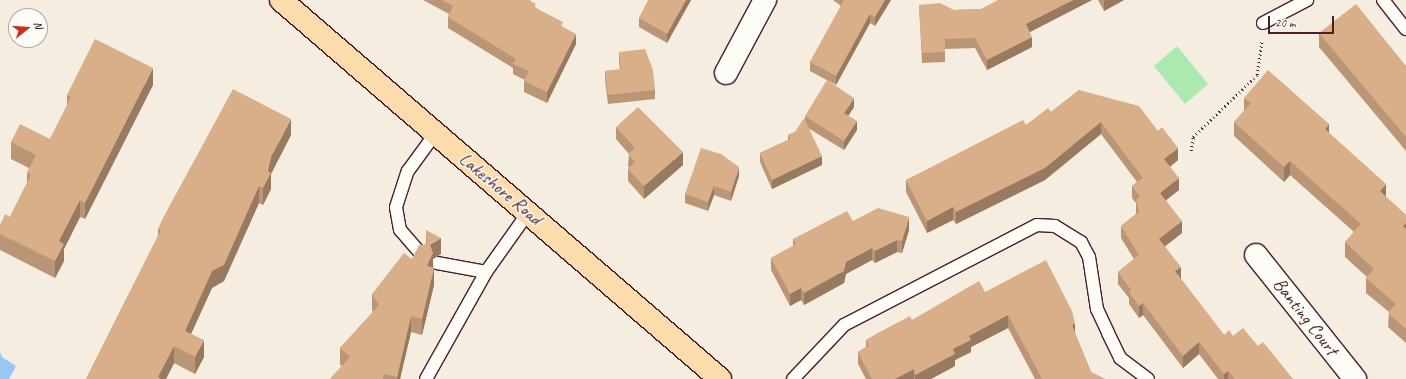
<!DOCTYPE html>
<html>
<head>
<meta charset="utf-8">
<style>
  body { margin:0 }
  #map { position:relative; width:1406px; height:379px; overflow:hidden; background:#f6ede1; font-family:Caveat,sans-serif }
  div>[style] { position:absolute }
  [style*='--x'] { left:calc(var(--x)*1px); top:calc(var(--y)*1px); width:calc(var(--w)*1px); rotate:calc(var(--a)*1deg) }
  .green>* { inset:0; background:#ace9b0 }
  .water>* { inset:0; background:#97c8f3 }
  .path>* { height:2.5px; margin-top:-1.25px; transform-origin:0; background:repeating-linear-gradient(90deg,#4a1f2b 0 1px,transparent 0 4px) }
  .roads { filter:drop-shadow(1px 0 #4a1f2b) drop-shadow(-1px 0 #4a1f2b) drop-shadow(0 1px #4a1f2b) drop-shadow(0 -1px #4a1f2b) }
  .lane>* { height:12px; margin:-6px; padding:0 6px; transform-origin:6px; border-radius:6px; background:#fdfcf7 }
  .street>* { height:22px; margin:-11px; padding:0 11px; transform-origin:11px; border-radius:11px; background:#fdfcf7 }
  .primary>* { height:22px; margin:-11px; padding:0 11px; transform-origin:11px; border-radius:11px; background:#fcdcac }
  .wall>* { inset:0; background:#bb9676 }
  .shaded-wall>* { inset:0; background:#987a60 }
  .building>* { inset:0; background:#d9af89 }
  span { translate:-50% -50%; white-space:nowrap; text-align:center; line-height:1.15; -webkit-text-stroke:3px #fdfcf7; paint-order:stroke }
  .street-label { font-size:19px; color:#4a1f2b }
  .north { position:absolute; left:8px; top:8px; width:40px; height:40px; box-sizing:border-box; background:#fdfcf7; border:1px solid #b5a4a5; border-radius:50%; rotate:73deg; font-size:11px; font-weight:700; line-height:16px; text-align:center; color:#4a1f2b }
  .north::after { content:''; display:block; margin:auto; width:14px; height:18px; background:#c8321e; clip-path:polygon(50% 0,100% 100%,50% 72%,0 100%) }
  .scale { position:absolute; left:1268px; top:16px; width:66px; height:18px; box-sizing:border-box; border:2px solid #4a1f2b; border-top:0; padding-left:5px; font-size:12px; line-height:14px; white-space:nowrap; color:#4a1f2b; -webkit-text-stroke:3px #fdfcf7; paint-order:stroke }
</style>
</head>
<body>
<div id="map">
  <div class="green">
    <div style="clip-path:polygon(1177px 46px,1208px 84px,1185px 104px,1154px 66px)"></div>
  </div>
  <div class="water">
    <div style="clip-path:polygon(0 352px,2px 357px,16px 366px,9px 379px,0 379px)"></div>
  </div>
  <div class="path">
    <div style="--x:1191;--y:151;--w:14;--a:-82"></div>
    <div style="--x:1193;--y:137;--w:89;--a:-44.1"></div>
    <div style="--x:1257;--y:75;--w:35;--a:-82"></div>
  </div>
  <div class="roads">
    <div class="lane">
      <div style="--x:1383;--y:0;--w:37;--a:52"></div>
      <div style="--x:1263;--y:23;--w:50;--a:-27.6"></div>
      <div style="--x:422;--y:255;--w:33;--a:-131"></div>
      <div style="--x:400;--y:230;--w:23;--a:-100"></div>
      <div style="--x:396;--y:207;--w:38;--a:-72"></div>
      <div style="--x:408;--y:171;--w:46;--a:-53.9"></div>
      <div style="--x:437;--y:263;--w:50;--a:10.4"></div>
      <div style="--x:486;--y:272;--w:72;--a:-54.6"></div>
      <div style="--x:426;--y:379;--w:123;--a:-60.7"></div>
      <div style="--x:793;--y:379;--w:74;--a:-46.6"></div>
      <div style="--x:844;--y:325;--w:217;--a:-27.4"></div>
      <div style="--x:1037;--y:225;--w:18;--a:3"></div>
      <div style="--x:1055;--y:226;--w:31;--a:32"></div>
      <div style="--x:1081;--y:242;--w:17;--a:62"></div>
      <div style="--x:1089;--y:257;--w:53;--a:81.3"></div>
      <div style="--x:1097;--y:309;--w:26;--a:65"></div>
      <div style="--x:1108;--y:333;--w:28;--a:64"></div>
      <div style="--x:1120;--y:358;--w:35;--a:37"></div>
    </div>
    <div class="street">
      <div style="--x:726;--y:73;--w:83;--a:-61.9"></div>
      <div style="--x:1256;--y:255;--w:159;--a:51.4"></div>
    </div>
    <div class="primary">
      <div style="--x:281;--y:0;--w:580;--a:40.8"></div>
    </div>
  </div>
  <div class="wall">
    <div style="clip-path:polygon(423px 0,529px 0,536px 8px,563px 27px,576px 44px,547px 103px,524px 92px,524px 81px,525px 80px,513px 74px,513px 68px,448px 28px,448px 17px,449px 14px)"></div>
    <div style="clip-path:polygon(691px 0,667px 43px,639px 27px,639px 18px)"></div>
    <div style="clip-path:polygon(833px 0,891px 0,875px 26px,870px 23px,836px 85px,810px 71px,810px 62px,841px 6px)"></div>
    <div style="clip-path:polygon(1092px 0,1030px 32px,1032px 47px,987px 70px,975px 48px,945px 49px,945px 62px,922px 63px,919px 5px,954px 10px,981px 9px)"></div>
    <div style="clip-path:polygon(1098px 0,1124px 0,1104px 11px)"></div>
    <div style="clip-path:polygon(1319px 33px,1406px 66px,1406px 151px,1319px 47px)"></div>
    <div style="clip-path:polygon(619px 52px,655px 90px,655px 99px,608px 104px,605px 80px,605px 71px,620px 70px,619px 61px)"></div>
    <div style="clip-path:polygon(153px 85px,85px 219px,80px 217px,64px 249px,64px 261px,55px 278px,0 250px,0 225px,10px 217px,27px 183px,27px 173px,29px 168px,11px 159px,11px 142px,50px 139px,67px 107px,67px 95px)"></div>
    <div style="clip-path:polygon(1079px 90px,1178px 160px,1170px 167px,1179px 190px,1166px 200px,1182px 233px,1165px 246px,1181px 279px,1224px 335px,1233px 336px,1258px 346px,1293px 379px,1218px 379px,1199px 354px,1183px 368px,1143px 315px,1139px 318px,1129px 304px,1129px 298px,1118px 284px,1118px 272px,1134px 259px,1121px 238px,1121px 226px,1136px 214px,1136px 203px,1132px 198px,1132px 186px,1137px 182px,1101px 134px,1045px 180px,956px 224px,953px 220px,927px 233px,906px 192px,906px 180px,1026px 125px,1051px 112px)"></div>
    <div style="clip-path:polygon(1244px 98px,1329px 133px,1386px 197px,1406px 215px,1406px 343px,1388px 327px,1389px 312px,1366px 293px,1366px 278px,1367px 277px,1345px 257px,1345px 242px,1354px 232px,1290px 175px,1284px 182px,1234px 136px,1234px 122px,1244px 111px)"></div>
    <div style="clip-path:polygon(854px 107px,848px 116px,857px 130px,844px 150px,808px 128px,822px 165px,772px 189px,760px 162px,760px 153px,788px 140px,788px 135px,795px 132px,805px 120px,805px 116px)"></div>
    <div style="clip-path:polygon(616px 127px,683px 165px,644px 199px,628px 181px,628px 169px,629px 167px,628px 166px,629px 154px,616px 139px)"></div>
    <div style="clip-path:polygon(291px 135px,271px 174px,271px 189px,263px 205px,259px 203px,224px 281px,212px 288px,191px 334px,204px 357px,195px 374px,174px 363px,166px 379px,86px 379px,158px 236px,158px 229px)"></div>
    <div style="clip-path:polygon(739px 176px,731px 201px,714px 195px,708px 211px,685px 203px,685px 194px)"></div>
    <div style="clip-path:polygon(853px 221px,909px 230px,902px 253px,897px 252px,875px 263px,872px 260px,846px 274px,844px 283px,804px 305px,801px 300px,790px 306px,771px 270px,771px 258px,793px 246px,793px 239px)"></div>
    <div style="clip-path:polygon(426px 230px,441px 254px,433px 259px,434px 285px,422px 335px,411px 332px,400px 379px,330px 379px,342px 366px,340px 365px,340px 348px,373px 312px,372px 310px,372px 294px,412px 259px,426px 244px)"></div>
    <div style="clip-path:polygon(985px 292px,1075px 333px,1091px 372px,1105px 379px,1035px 379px,1008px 328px,971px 347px,971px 352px,955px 360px,955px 366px,931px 379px,866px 379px,858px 364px,858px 352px,866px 347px,866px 340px,912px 320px)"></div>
  </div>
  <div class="shaded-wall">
    <div style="clip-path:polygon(686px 0,691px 0,667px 43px,667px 34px)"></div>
    <div style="clip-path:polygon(885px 0,891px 0,875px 26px,875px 17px)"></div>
    <div style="clip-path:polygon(1073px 0,1092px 0,1026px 34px,1026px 24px)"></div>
    <div style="clip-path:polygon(1105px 0,1124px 0,1104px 11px,1104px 1px)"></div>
    <div style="clip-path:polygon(870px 14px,870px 23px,836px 85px,836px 76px)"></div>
    <div style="clip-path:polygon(576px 34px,576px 44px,547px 103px,547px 92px)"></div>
    <div style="clip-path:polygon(1032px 37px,1032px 47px,987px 70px,987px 60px)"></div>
    <div style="clip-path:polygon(153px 68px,153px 85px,85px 219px,85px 203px)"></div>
    <div style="clip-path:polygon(854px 98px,854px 107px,844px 122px,844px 113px)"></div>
    <div style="clip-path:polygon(291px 119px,291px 135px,271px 174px,271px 189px,263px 205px,263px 188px,271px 157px)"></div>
    <div style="clip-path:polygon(857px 121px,857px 130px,844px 150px,844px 141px)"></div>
    <div style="clip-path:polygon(1101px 122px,1101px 134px,1045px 180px,956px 224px,956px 212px)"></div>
    <div style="clip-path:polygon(1329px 124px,1329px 138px,1325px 129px)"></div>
    <div style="clip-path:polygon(1178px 148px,1178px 160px,1164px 171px,1164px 159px)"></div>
    <div style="clip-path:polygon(683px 152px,683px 165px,644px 199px,644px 186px)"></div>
    <div style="clip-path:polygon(822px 156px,822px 165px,772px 189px,772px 180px)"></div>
    <div style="clip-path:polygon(1290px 161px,1290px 175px,1284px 182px,1284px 167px)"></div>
    <div style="clip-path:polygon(739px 167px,739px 176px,731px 201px,731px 192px)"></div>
    <div style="clip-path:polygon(1179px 178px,1179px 190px,1160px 205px,1160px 193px)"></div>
    <div style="clip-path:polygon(1386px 184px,1386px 198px,1380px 191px)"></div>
    <div style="clip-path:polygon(259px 186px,259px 203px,224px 281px,212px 288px,185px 347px,185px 331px,212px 271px)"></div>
    <div style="clip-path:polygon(714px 186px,714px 195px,708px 211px,708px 202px)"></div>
    <div style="clip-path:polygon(80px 200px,80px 217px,64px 249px,64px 261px,55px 278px,55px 261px,59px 241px)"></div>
    <div style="clip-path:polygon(953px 207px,953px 220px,927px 233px,927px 221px)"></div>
    <div style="clip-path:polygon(909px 217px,909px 230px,902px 253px,902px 241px)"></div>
    <div style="clip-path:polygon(1182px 221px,1182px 233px,1159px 251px,1159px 239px)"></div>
    <div style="clip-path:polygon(1406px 223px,1406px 237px,1403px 226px)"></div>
    <div style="clip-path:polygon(441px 238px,441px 254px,433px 259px,433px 269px,427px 266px,430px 245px)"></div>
    <div style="clip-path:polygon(897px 240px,897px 252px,875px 263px,875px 251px)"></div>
    <div style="clip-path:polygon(872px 248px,872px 260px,846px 274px,844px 283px,804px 305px,804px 293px,846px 262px)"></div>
    <div style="clip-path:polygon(1181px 267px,1181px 279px,1175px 284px,1175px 271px)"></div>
    <div style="clip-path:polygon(434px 268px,434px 285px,422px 335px,422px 319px)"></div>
    <div style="clip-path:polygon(801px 288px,801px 300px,790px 306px,790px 294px)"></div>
    <div style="clip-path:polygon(1143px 303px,1143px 315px,1139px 318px,1139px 306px)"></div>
    <div style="clip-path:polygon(1008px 315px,1008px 328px,971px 347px,971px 352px,955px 360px,955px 366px,931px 379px,915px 379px,915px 375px,953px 349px,969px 336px)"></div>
    <div style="clip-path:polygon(411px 316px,411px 332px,400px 379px,397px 379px)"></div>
    <div style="clip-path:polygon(1075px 323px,1075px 335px,1072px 325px)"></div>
    <div style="clip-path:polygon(204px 340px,204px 357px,195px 374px,195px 357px)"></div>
    <div style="clip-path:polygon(1199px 342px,1199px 354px,1183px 368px,1183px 356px)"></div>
    <div style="clip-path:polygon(174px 346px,174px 363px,166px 379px,158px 379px,158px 377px)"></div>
    <div style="clip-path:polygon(914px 369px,914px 379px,895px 379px)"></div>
    <div style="clip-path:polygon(1228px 371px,1228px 379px,1224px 379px,1224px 374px)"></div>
  </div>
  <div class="building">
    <div style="clip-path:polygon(442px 0,529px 0,536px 4px,534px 7px,563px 22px,561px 26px,576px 34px,547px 92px,524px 81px,529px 71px,513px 64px,516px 59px,448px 17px,453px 6px)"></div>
    <div style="clip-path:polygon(648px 0,686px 0,667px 34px,639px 18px)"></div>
    <div style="clip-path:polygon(844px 0,885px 0,875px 17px,870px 14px,836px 76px,810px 62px)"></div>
    <div style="clip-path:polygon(998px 0,1073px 0,1026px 24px,1032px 37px,987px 60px,975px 38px,945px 39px,945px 52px,922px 53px,919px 5px,940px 3px,954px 10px,981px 9px)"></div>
    <div style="clip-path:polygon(1356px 4px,1406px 66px,1406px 137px,1319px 33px)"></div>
    <div style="clip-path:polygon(95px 39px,153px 68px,85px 203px,80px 200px,59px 241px,64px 244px,55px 261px,0 234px,0 225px,5px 214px,10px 217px,31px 175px,27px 173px,36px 155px,11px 142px,20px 124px,50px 139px,71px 97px,67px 95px)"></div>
    <div style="clip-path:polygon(645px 49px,653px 70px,655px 90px,608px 95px,605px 71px,621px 69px,619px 52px)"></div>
    <div style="clip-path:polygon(1268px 70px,1329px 124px,1325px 129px,1386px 184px,1380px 191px,1406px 215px,1406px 223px,1403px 226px,1406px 229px,1406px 329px,1388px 313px,1396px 304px,1366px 278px,1374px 269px,1345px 242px,1361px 224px,1290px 161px,1284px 167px,1234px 122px,1251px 103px,1244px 98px)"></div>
    <div style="clip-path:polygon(827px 80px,854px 98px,844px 113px,857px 121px,844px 141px,805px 116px)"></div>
    <div style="clip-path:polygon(233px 89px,291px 119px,271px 157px,268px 171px,271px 173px,263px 188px,259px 186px,224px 265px,212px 271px,185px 331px,204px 340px,195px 357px,174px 346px,158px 377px,161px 379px,86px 379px,161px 230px,158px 229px,163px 218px)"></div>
    <div style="clip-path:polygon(1079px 90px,1139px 106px,1158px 131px,1162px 127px,1178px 148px,1164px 159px,1179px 178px,1160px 193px,1182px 221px,1159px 239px,1181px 267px,1175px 271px,1224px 335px,1229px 330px,1233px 336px,1243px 328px,1258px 346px,1263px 342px,1293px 379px,1235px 379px,1228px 371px,1224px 374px,1199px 342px,1183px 356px,1143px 303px,1139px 306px,1129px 292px,1131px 290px,1118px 272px,1139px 255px,1121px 226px,1139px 212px,1136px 200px,1140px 197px,1132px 186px,1143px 178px,1101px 122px,1045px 168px,956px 212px,953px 207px,927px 221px,906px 180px,1023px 120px,1026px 125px,1048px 108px,1051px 112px)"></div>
    <div style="clip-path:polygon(638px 107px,683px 152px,644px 186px,628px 169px,635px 162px,628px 154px,635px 148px,616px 127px)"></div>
    <div style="clip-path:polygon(804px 118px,822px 156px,772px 180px,760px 153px,790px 139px,788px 135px,795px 132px)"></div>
    <div style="clip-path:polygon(701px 148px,721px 154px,739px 167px,731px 192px,714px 186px,708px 202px,685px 194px)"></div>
    <div style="clip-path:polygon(878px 208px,909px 217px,902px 241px,897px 240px,875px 251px,872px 248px,846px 262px,844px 271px,804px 293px,801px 288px,790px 294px,771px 258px,796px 244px,793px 239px,847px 211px,853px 221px)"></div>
    <div style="clip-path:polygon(426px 230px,441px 238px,430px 245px,433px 253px,427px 266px,434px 268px,422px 319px,411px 316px,397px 377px,384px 374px,383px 379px,330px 379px,350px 357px,340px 348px,379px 305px,372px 294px,404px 253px,412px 259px,419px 245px,427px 244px)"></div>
    <div style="clip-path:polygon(1046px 260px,1072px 311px,1075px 323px,1072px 325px,1091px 372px,1105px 379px,1042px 379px,1008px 315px,969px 336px,971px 340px,953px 349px,955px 354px,915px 375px,914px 369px,895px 379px,872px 379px,858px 352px,869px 346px,866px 340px,876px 334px,910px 316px,912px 320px,979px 281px,985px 292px)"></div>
  </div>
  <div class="street-label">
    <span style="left:500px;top:189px;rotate:40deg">Lakeshore Road</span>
    <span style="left:1305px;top:317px;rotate:52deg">Banting Court</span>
  </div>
  <div class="north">N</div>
  <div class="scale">20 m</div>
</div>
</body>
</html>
